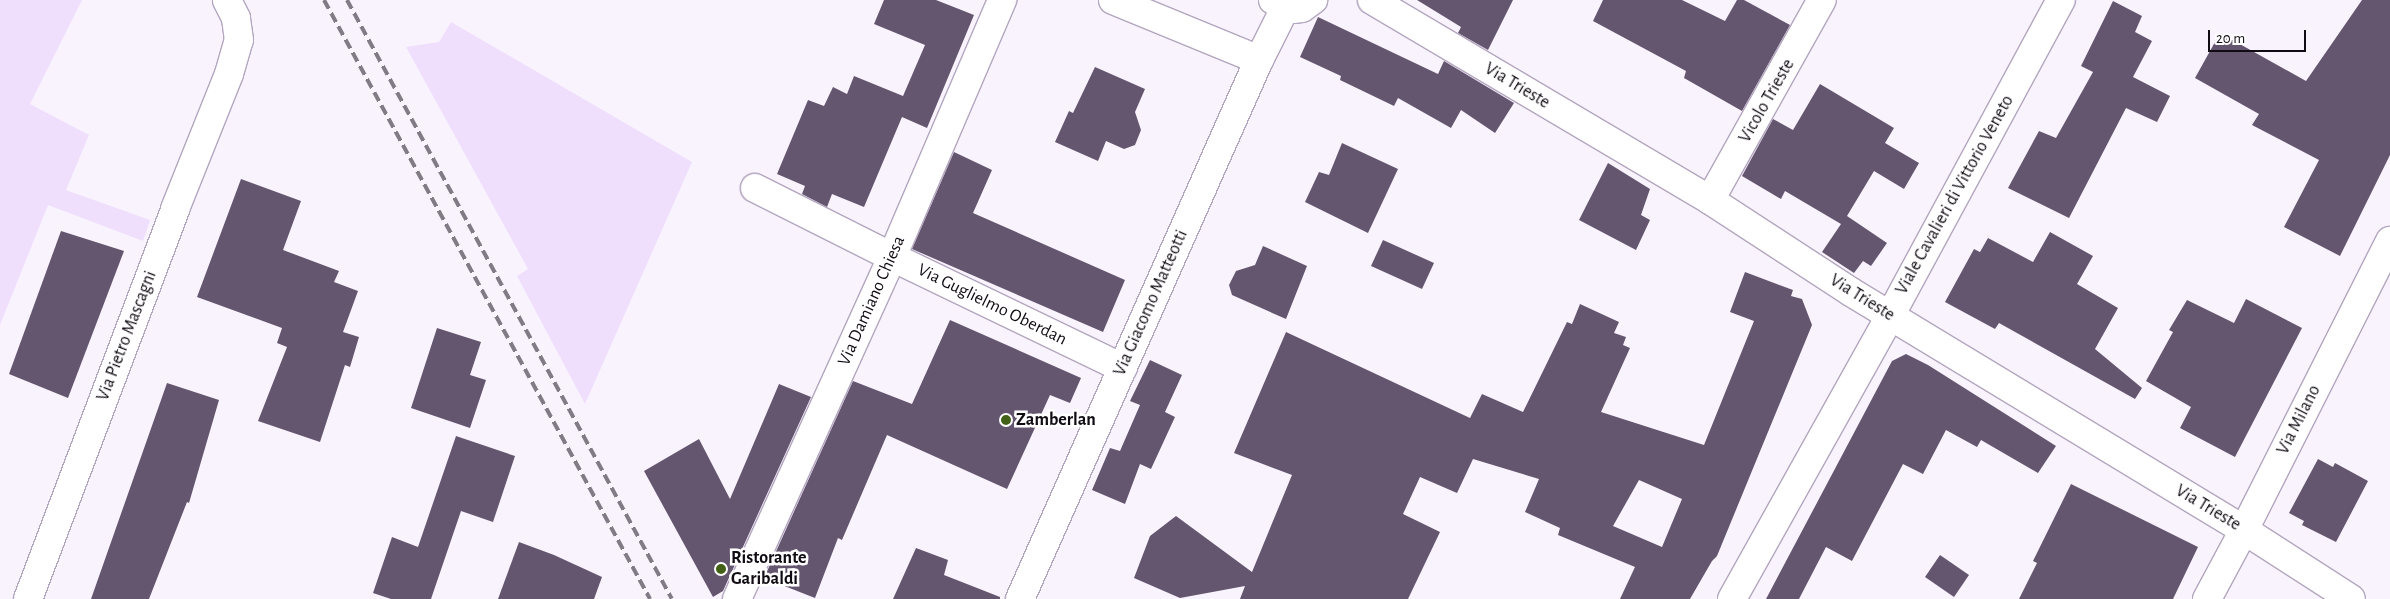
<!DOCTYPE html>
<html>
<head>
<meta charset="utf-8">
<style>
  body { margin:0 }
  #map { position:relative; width:2390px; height:599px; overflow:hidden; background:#f9f3fe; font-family:"Alegreya Sans",sans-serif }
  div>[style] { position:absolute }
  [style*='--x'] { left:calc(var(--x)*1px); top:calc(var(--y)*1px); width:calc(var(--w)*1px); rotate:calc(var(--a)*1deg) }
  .green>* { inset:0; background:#efdffc }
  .building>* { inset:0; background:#655670 }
  .roads { filter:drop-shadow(1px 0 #b3a6bf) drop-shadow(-1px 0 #b3a6bf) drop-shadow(0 1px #b3a6bf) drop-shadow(0 -1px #b3a6bf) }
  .minor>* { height:28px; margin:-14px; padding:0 14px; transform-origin:14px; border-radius:14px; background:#fff }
  .rail>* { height:4px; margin-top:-2px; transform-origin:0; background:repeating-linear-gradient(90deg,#817b85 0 10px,transparent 0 15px) }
  .dots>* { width:14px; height:14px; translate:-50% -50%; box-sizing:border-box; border:2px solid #fff; border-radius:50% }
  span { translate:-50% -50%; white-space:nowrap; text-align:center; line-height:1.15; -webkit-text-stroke:5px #fff; paint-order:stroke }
  .street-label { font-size:18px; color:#110c14 }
  .poi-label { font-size:18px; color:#110c14; font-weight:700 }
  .left { translate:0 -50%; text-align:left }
  .scale { position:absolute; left:2208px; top:30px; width:98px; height:22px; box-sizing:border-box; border:2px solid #110c14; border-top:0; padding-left:6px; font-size:15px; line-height:18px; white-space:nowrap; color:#110c14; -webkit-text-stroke:4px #fff; paint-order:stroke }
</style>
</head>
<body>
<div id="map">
  <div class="green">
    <div style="clip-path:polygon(0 0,82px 0,30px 104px,89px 135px,66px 190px,150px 220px,143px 241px,48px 205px,0 325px)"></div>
    <div style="clip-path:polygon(451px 22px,692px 162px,585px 404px,517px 276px,528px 269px,406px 47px,439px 42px)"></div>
  </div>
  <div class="building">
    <div style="clip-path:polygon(884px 0,936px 0,974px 15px,927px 128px,902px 117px,864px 207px,832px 194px,827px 207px,802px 194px,805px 186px,777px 174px,808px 100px,824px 106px,833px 87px,847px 94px,854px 76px,903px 96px,925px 45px,874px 24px)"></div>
    <div style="clip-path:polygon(1417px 0,1513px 0,1488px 50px,1458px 33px,1461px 27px)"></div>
    <div style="clip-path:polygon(1603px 0,1682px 0,1725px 21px,1737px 0,1744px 0,1790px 25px,1742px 111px,1684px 78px,1686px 71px,1593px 21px)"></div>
    <div style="clip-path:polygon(2362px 0,2390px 0,2390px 155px,2340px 256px,2284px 227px,2319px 160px,2252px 125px,2259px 114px,2195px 78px,2220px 33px,2306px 81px)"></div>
    <div style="clip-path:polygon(2113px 1px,2142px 16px,2135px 32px,2152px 41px,2133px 77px,2170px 96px,2157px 122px,2126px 108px,2069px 218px,2008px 188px,2039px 131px,2056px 138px,2093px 72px,2081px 66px)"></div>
    <div style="clip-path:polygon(1318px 17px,1438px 74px,1444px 61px,1514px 103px,1495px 133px,1461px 110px,1451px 128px,1398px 98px,1394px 106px,1340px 80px,1341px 76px,1300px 57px)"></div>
    <div style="clip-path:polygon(1095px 67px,1145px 89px,1135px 112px,1141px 130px,1135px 145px,1124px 149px,1106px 141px,1098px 161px,1055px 142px,1069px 111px,1073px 113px)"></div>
    <div style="clip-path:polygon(1820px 84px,1894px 128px,1885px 143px,1919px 163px,1904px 189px,1874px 171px,1847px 216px,1887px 243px,1871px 266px,1863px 261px,1854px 273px,1822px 252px,1841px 224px,1785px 191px,1781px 199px,1742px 176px,1773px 119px,1793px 130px)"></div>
    <div style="clip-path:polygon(1342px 143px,1398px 169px,1368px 233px,1305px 202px,1319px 172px,1329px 175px)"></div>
    <div style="clip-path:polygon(954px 152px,992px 170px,973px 213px,1125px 280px,1103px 332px,912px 249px)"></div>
    <div style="clip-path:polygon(1608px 163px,1650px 189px,1641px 215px,1650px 220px,1636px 250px,1579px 220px)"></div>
    <div style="clip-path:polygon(241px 179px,301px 201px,283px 250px,339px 271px,334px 282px,358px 291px,343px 332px,359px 337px,350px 367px,345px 365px,320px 442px,258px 421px,287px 347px,277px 343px,282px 328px,197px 297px)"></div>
    <div style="clip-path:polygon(61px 231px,124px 251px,68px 398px,9px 374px)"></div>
    <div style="clip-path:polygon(2050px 232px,2093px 256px,2077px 284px,2118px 308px,2095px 349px,2142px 388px,2135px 399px,1999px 323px,1995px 329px,1945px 302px,1974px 249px,1980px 252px,1988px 238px,2033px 262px)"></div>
    <div style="clip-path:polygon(1383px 240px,1434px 263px,1422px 289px,1371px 266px)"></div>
    <div style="clip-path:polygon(1263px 246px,1307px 266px,1286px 319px,1232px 295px,1229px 285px,1236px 271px,1255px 265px)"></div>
    <div style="clip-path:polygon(evenodd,1745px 272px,1793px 290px,1791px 296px,1802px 299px,1812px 325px,1717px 556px,1712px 561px,1690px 599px,1620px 599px,1635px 567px,1558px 535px,1560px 528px,1525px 512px,1539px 479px,1473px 459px,1457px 493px,1420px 477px,1403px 514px,1440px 532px,1408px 599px,1240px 599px,1245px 586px,1180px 598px,1134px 578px,1150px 536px,1176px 516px,1252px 572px,1292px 475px,1234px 453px,1286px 332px,1470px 418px,1482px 394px,1523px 412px,1567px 322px,1572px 324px,1580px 304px,1619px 322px,1614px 333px,1626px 337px,1623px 345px,1630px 348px,1601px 412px,1704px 445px,1754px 321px,1730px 312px,1745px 272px,1639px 480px,1682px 499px,1662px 547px,1613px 526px,1639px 480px)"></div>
    <div style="clip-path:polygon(2246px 299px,2302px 328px,2235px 457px,2180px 428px,2191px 407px,2146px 381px,2173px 332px,2169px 330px,2187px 300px,2234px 323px)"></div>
    <div style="clip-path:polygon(950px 320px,1081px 378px,1070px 403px,1050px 395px,1007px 489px,887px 435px,842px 540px,838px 538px,815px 598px,764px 578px,853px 381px,912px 404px)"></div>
    <div style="clip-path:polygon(437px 328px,481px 342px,470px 375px,486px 380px,470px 428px,411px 408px)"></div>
    <div style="clip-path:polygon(1906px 354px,1928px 365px,2056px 446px,2038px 473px,1981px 440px,1977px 447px,1946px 430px,1923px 474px,1903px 464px,1852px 561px,1826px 547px,1799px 599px,1766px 599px,1892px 361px)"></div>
    <div style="clip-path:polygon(1150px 360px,1182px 375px,1165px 412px,1175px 417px,1151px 469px,1140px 464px,1125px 504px,1092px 490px,1110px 448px,1120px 451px,1140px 405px,1130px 401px)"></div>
    <div style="clip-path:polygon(167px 383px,219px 400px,189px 503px,187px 502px,149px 599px,91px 599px)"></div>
    <div style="clip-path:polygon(779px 384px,811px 397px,723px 591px,713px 597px,644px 471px,699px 439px,730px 499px)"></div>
    <div style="clip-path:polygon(456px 436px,515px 456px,493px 522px,461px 511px,431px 599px,391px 599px,373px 593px,392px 537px,418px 547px)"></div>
    <div style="clip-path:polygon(2318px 459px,2333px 467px,2335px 463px,2368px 481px,2336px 542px,2302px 525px,2304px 521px,2289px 513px)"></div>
    <div style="clip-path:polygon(2071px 484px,2198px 547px,2173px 599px,2019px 599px,2037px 563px,2033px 561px)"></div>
    <div style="clip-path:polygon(519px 542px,554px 555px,602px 577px,594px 599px,498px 599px)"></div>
    <div style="clip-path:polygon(916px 548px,948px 560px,944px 575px,1000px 597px,1000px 599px,893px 599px)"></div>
    <div style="clip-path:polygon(1940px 555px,1969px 575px,1954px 597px,1925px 577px)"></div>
  </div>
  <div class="roads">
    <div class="minor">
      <div style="--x:1113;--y:0;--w:158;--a:22.3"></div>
      <div style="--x:1273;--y:0;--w:14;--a:34"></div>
      <div style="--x:1285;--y:8;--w:8;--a:7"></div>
      <div style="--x:1293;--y:9;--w:9;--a:-6"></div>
      <div style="--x:1302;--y:8;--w:14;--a:-36"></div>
      <div style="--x:1372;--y:0;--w:393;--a:30.6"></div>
      <div style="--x:1710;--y:200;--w:168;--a:33.1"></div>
      <div style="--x:1851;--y:292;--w:459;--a:31.2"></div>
      <div style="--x:2244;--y:530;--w:127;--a:32.8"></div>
      <div style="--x:755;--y:188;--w:153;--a:26.7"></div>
      <div style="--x:892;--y:257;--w:256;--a:25.7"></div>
      <div style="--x:1710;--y:200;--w:229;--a:-60.8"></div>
      <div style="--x:28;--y:599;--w:417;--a:-69.3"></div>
      <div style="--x:175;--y:209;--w:145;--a:-68.2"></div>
      <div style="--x:229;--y:74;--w:35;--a:-74"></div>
      <div style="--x:239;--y:40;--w:22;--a:-98"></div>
      <div style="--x:236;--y:18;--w:20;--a:-117"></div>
      <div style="--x:737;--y:599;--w:375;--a:-65.6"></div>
      <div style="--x:892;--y:257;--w:280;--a:-66.8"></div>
      <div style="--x:1020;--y:599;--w:590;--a:-66.09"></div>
      <div style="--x:1259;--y:60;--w:58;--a:-63.4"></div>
      <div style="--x:1732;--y:599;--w:324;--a:-60.8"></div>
      <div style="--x:1890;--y:316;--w:359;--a:-61.6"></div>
      <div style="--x:2207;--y:599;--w:78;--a:-61.8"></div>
      <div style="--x:2244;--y:530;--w:324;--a:-63.2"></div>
    </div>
  </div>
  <div class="rail">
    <div style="--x:324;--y:0;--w:682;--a:61.44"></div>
    <div style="--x:347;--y:0;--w:681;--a:61.52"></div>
  </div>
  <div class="dots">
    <div style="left:1006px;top:420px;background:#426116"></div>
    <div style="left:721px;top:569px;background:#426116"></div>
  </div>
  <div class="street-label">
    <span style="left:1517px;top:86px;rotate:31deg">Via Trieste</span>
    <span style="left:1767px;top:101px;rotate:-60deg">Vicolo Trieste</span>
    <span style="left:1955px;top:195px;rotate:-61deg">Viale Cavalieri di Vittorio Veneto</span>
    <span style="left:1862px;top:298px;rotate:32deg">Via Trieste</span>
    <span style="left:872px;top:301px;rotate:-66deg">Via Damiano Chiesa</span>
    <span style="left:1151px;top:303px;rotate:-66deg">Via Giacomo Matteotti</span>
    <span style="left:992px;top:305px;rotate:26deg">Via Guglielmo Oberdan</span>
    <span style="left:127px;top:336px;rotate:-69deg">Via Pietro Mascagni</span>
    <span style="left:2299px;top:420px;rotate:-63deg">Via Milano</span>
    <span style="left:2208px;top:508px;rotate:31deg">Via Trieste</span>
  </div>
  <div class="poi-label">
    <span class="left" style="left:1016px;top:420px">Zamberlan</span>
    <span class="left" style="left:731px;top:569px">Ristorante<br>Garibaldi</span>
  </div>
  <div class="scale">20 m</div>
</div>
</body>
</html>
